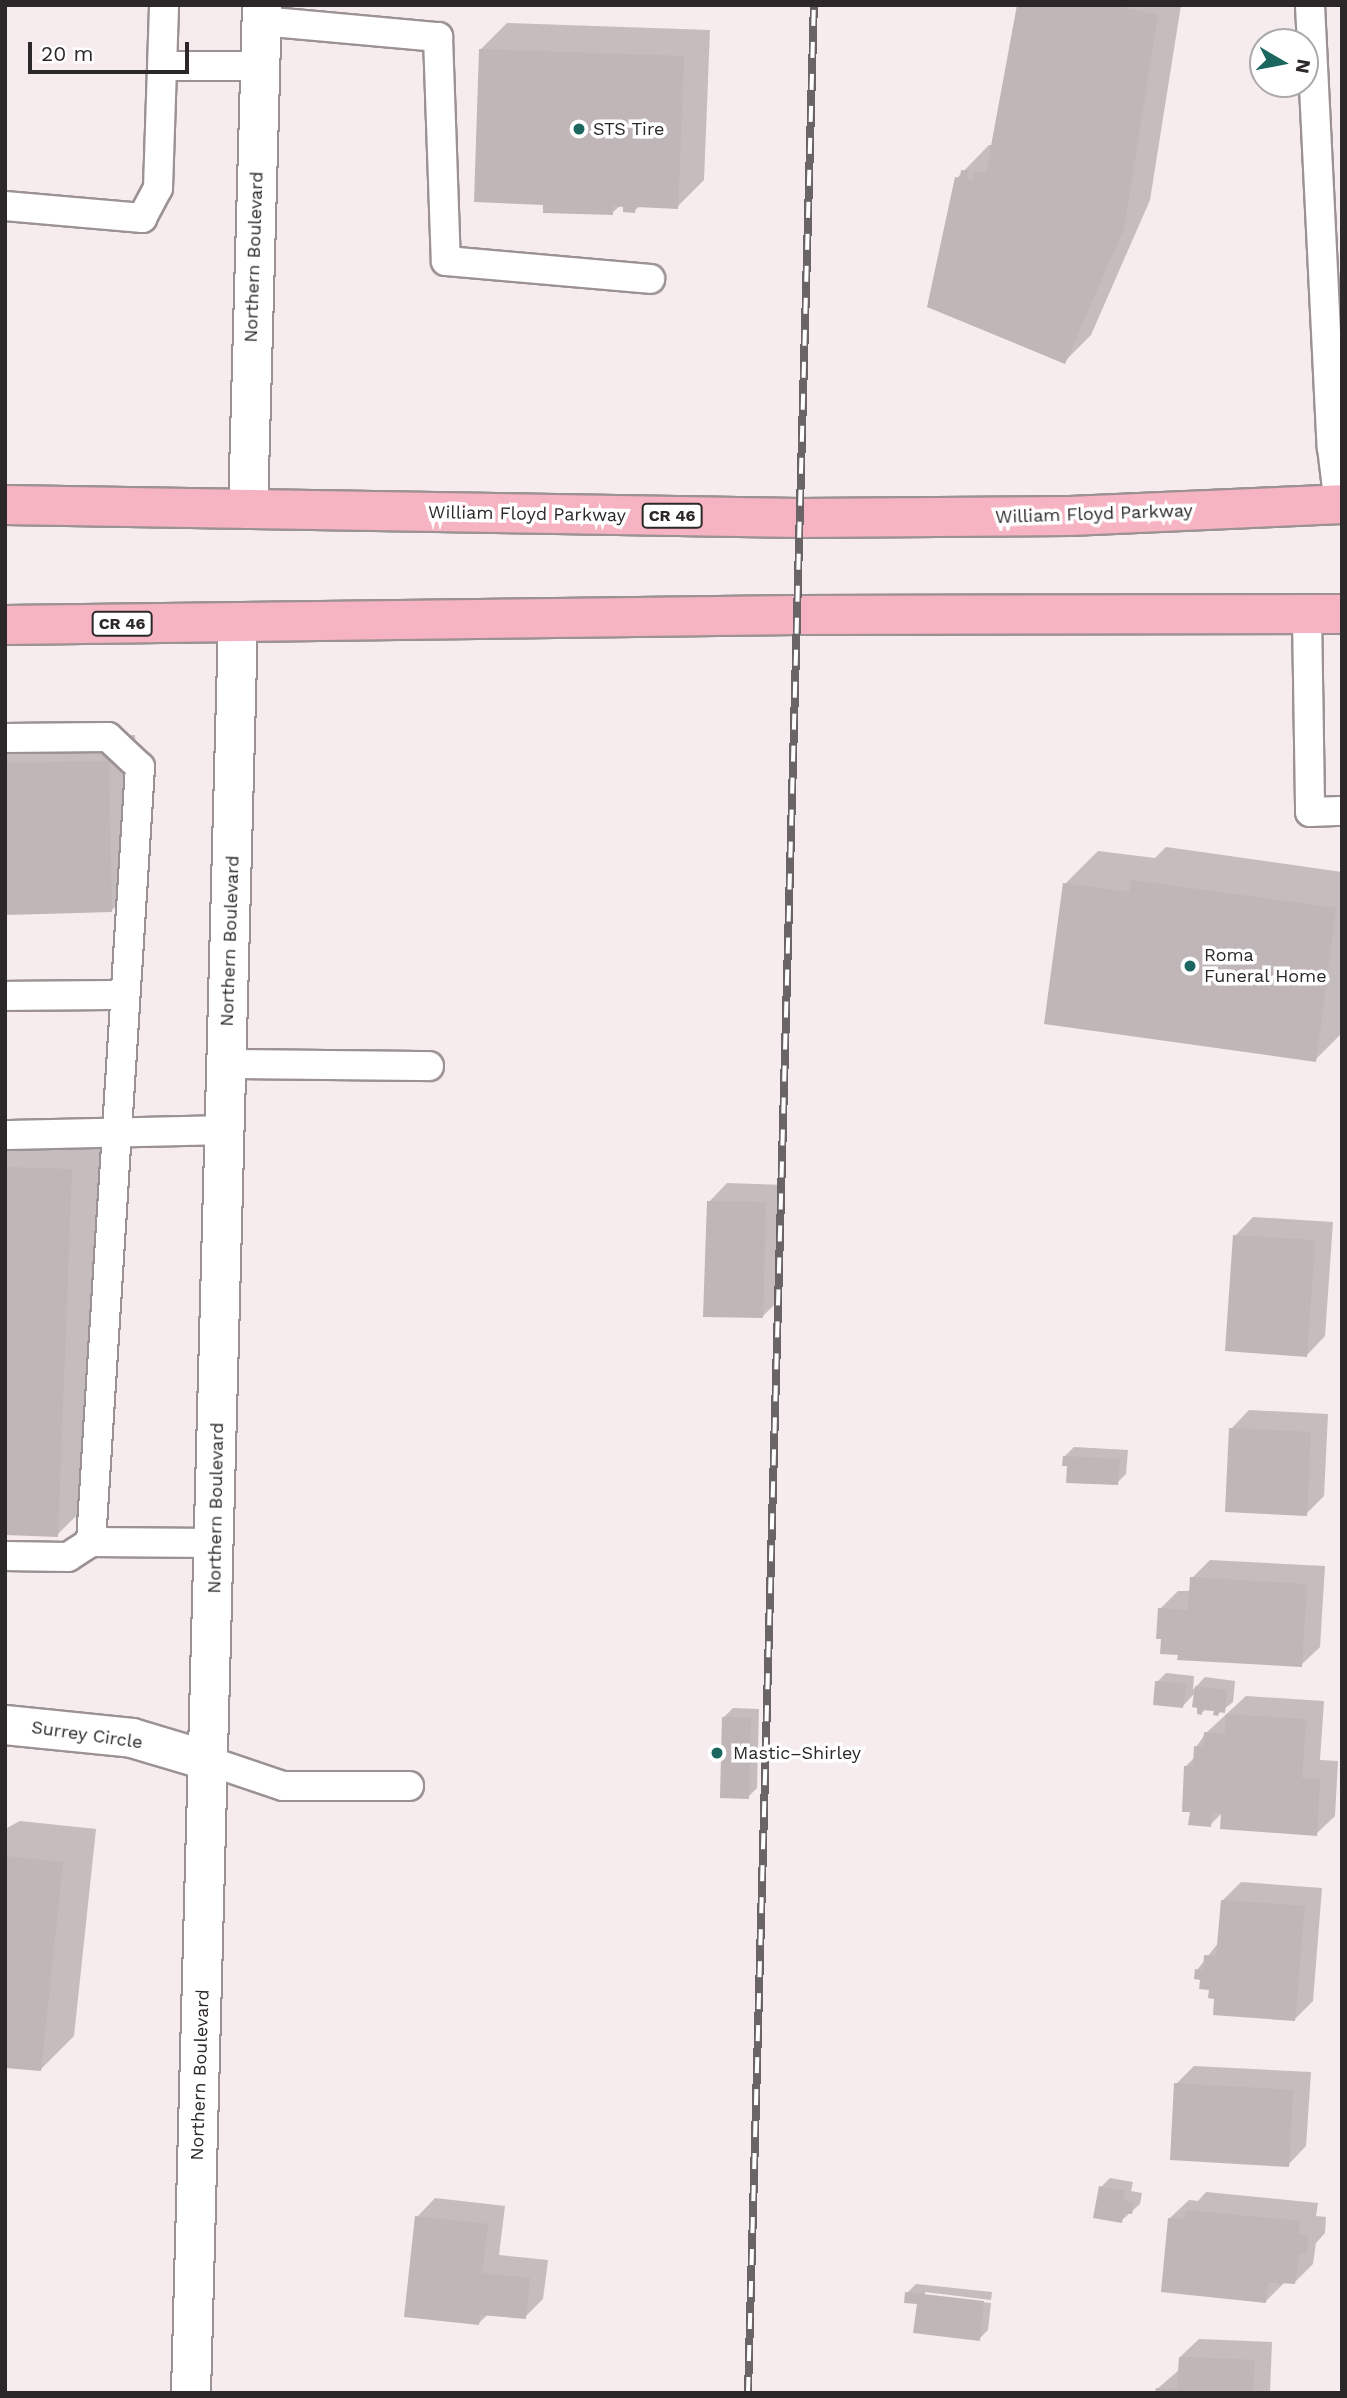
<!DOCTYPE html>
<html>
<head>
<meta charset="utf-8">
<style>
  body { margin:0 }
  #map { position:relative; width:1347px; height:2398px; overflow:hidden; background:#f6ebed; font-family:"Work Sans",sans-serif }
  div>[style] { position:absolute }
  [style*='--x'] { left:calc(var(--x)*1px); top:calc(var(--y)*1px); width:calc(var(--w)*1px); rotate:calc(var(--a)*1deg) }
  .shadow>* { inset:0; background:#0003 }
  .building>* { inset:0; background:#c0b5b7 }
  .roads { filter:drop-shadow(2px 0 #9c9293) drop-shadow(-2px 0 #9c9293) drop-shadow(0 2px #9c9293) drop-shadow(0 -2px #9c9293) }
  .service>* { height:28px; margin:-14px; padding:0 14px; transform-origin:14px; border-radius:14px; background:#fff }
  .minor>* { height:38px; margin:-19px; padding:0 19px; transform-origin:19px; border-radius:19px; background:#fff }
  .tertiary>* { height:38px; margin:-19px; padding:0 19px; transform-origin:19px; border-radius:19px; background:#fff }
  .trunk>* { height:38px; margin:-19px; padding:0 19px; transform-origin:19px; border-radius:19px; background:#f6b3c2 }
  .rail>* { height:8px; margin-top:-4px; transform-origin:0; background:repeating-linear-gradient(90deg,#fff 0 16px,#6a6466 0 32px); box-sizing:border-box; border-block:2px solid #6a6466 }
  .dots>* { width:19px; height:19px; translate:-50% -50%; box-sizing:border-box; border:4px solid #fff; border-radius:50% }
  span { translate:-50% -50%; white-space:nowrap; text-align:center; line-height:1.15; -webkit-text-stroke:7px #fff; paint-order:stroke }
  .shield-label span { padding:2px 5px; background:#fff; border:2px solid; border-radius:5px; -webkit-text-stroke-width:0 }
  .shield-label { font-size:16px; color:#2c2829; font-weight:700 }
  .poi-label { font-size:18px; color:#2c2829 }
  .left { translate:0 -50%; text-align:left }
  .street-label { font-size:18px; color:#2c2829 }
  .frame { position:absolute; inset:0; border:7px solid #2c2829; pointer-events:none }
  .north { position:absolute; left:1249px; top:28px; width:70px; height:70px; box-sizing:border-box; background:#fff; border:2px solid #aba9a9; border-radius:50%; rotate:100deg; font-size:19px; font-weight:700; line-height:28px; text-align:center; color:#2c2829 }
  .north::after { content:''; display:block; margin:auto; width:24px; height:32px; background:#1b665f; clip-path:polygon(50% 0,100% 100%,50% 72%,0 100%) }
  .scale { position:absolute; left:28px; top:42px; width:161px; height:32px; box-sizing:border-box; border:4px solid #2c2829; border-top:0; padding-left:9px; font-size:21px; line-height:24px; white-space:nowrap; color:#2c2829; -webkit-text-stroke:5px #fff; paint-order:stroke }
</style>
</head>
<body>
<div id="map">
  <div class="shadow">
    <div style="clip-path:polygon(1019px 5px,1181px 5px,1150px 200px,1091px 335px,1064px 362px,957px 178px,989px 145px,993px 145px)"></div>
    <div style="clip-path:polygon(507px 23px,710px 30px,704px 180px,677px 207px,640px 206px,634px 211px,621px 205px,612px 213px,545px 203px,481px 49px)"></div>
    <div style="clip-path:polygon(135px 735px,138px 884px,111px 911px,5px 913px,5px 738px)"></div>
    <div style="clip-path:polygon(1166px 847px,1342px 872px,1342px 1033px,1315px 1060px,1065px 884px,1098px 851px,1155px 858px)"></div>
    <div style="clip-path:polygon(5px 1133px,105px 1137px,90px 1502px,57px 1535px,5px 1533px)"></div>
    <div style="clip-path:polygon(727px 1183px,784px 1185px,781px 1298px,762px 1317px,709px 1202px)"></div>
    <div style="clip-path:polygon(1253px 1217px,1333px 1222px,1325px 1336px,1307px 1355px,1235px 1236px)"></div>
    <div style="clip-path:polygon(1249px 1410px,1328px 1414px,1324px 1496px,1306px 1514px,1231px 1429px)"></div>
    <div style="clip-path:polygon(1074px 1447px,1128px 1450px,1126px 1474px,1117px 1483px,1069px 1465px,1064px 1457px)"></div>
    <div style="clip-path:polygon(1210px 1560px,1325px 1566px,1320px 1647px,1301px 1665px,1180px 1653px,1160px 1609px,1178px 1591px,1191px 1591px,1192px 1578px)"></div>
    <div style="clip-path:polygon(1166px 1673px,1194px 1676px,1193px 1690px,1205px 1677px,1235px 1681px,1233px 1702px,1218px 1714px,1216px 1710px,1206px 1708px,1202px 1713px,1195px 1693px,1183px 1706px,1157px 1682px)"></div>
    <div style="clip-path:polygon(1246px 1696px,1324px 1701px,1320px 1760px,1338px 1761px,1335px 1816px,1316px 1834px,1223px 1812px,1210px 1825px,1192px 1810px,1186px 1766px,1195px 1757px,1196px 1747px,1206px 1733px)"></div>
    <div style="clip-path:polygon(733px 1708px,759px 1709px,757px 1788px,748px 1797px,724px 1717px)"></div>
    <div style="clip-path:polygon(20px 1821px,96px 1829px,74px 2036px,40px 2070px,5px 2066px,5px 1829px)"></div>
    <div style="clip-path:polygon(1241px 1882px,1322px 1888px,1313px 2001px,1294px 2020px,1216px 1997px,1197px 1970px,1219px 1942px,1223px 1900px)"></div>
    <div style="clip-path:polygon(1194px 2066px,1311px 2072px,1306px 2146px,1288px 2165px,1176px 2084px)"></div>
    <div style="clip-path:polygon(1110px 2178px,1133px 2182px,1131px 2191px,1142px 2193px,1140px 2204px,1121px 2221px,1101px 2187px)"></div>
    <div style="clip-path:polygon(1206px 2192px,1318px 2203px,1316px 2216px,1326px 2217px,1325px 2233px,1316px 2243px,1313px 2264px,1295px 2282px,1285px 2282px,1266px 2301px,1170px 2218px,1189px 2200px,1198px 2201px)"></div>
    <div style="clip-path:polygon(435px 2198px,505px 2206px,499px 2255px,548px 2260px,543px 2299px,525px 2317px,488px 2314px,478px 2324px,417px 2217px)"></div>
    <div style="clip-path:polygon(916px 2284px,992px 2292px,991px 2300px,925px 2292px,925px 2296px,991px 2303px,988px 2330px,979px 2339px,919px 2302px,907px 2293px)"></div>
    <div style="clip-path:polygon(1199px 2339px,1272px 2342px,1270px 2393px,1157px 2393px,1157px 2389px,1179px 2370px,1180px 2357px)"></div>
  </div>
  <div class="building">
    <div style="clip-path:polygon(1017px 5px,1109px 5px,1158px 15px,1124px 228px,1065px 364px,927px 307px,955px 177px,960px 178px,961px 170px,968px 171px,967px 180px,973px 181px,974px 171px,986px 173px)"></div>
    <div style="clip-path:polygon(479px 49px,684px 56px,678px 209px,636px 207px,635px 213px,623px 212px,623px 207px,613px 206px,613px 215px,543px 213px,543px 205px,474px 202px)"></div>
    <div style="clip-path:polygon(109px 761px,112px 912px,5px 915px,5px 763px)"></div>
    <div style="clip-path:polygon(1131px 880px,1336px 908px,1316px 1062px,1044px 1024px,1063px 883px,1129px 892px)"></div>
    <div style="clip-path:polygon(5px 1167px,72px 1169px,58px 1537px,5px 1535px)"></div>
    <div style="clip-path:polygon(707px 1201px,766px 1202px,763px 1318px,703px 1317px)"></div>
    <div style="clip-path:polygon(1233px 1235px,1315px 1240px,1307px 1357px,1225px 1351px)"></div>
    <div style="clip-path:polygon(1229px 1428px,1311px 1432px,1307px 1516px,1225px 1512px)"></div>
    <div style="clip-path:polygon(1063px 1456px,1120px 1459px,1118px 1485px,1066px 1483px,1067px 1466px,1062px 1466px)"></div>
    <div style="clip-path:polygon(1190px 1577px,1307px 1584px,1302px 1667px,1177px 1660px,1178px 1655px,1160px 1654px,1161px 1639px,1156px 1639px,1158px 1608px,1188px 1610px)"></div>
    <div style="clip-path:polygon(1155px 1681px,1186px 1684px,1183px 1708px,1153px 1705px)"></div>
    <div style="clip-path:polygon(1195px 1686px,1227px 1690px,1225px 1713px,1219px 1712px,1218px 1716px,1213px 1715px,1214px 1711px,1202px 1710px,1202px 1715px,1197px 1714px,1197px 1708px,1192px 1707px)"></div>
    <div style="clip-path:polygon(1226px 1714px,1306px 1719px,1302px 1778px,1320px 1779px,1317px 1836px,1220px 1829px,1221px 1814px,1212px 1813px,1211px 1827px,1188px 1825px,1190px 1812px,1182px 1812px,1184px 1766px,1193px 1766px,1194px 1746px,1203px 1747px,1204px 1732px,1225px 1734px)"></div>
    <div style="clip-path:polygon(722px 1717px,751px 1718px,749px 1799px,720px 1798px)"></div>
    <div style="clip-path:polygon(5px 1856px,63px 1862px,41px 2071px,5px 2068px)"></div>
    <div style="clip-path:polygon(1221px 1900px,1305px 1906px,1295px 2021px,1213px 2015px,1214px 1999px,1208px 1998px,1209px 1990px,1199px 1989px,1200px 1980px,1194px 1979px,1195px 1969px,1203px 1970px,1204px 1955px,1216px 1956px)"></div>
    <div style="clip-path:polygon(1174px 2083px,1293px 2090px,1289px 2167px,1170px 2160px)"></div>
    <div style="clip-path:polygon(1099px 2186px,1125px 2191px,1123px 2200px,1134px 2202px,1132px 2214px,1124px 2213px,1122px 2223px,1093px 2218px)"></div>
    <div style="clip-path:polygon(1186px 2210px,1300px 2221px,1299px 2234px,1308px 2235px,1307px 2254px,1299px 2253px,1295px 2284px,1268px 2282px,1266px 2303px,1161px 2292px,1168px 2218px,1185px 2219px)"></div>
    <div style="clip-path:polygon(415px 2216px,488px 2224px,482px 2273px,530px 2278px,526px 2319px,480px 2315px,479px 2325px,404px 2317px)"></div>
    <div style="clip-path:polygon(905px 2292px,984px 2301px,980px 2341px,913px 2333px,917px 2304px,904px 2303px)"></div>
    <div style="clip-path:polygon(1179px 2357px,1255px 2360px,1253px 2393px,1155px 2393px,1156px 2388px,1177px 2389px)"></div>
  </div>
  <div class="roads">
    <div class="service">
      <div style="--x:1310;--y:5;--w:443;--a:87.2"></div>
      <div style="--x:1332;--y:447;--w:58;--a:83.1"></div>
      <div style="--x:261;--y:21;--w:178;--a:5.2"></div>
      <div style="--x:438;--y:37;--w:224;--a:88"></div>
      <div style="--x:446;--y:261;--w:205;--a:5"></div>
      <div style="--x:163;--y:66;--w:97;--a:0"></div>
      <div style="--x:5;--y:206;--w:138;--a:5"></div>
      <div style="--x:142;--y:218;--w:34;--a:-62"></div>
      <div style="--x:158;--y:188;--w:183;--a:-88.1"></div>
      <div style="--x:1307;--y:614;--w:198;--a:89.1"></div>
      <div style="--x:1310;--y:812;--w:32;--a:-2"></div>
      <div style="--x:5;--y:738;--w:103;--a:-0.6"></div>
      <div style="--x:108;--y:737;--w:44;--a:43.2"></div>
      <div style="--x:140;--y:767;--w:777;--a:93.62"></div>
      <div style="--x:91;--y:1542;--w:27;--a:147"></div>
      <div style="--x:68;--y:1557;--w:63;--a:-179.1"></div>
      <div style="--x:5;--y:996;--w:120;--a:-0.5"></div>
      <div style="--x:227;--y:1064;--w:202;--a:0.6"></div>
      <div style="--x:5;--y:1135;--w:220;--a:-1.3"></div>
      <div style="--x:91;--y:1542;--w:124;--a:0.5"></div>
      <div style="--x:209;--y:1761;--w:78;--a:18.7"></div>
      <div style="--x:283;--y:1786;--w:126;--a:0"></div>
    </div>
    <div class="minor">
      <div style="--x:248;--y:509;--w:504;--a:-88.41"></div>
    </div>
    <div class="tertiary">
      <div style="--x:5;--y:1725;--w:128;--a:5.8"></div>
      <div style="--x:132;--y:1738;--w:80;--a:16.6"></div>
      <div style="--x:191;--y:2393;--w:1771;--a:-88.48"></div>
    </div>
    <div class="trunk">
      <div style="--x:5;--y:505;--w:794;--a:0.94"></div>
      <div style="--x:799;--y:518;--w:271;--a:-0.4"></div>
      <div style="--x:1070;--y:516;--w:272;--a:-2.5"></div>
      <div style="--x:5;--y:625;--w:792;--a:-0.72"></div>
      <div style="--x:797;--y:615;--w:545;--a:-0.11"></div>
    </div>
  </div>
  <div class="rail">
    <div style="--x:748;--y:2393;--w:2389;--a:-88.42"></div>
  </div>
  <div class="dots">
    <div style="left:579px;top:129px;background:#1b665f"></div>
    <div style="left:1190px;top:966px;background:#1b665f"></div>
    <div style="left:717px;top:1753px;background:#1b665f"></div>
  </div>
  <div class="shield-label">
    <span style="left:672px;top:516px">CR 46</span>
    <span style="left:122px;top:624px">CR 46</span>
  </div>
  <div class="poi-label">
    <span class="left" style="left:593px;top:129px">STS Tire</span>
    <span class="left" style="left:1204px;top:966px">Roma<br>Funeral Home</span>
    <span class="left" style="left:733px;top:1753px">Mastic–Shirley</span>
  </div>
  <div class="street-label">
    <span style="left:254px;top:257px;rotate:-88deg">Northern Boulevard</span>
    <span style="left:527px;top:514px;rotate:1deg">William Floyd Parkway</span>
    <span style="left:1094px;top:514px;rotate:-2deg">William Floyd Parkway</span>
    <span style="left:230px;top:941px;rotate:-88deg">Northern Boulevard</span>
    <span style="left:216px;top:1508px;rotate:-89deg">Northern Boulevard</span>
    <span style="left:87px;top:1735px;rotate:8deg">Surrey Circle</span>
    <span style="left:200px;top:2075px;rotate:-88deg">Northern Boulevard</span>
  </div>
  <div class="frame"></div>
  <div class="north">N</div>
  <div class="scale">20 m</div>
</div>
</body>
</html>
